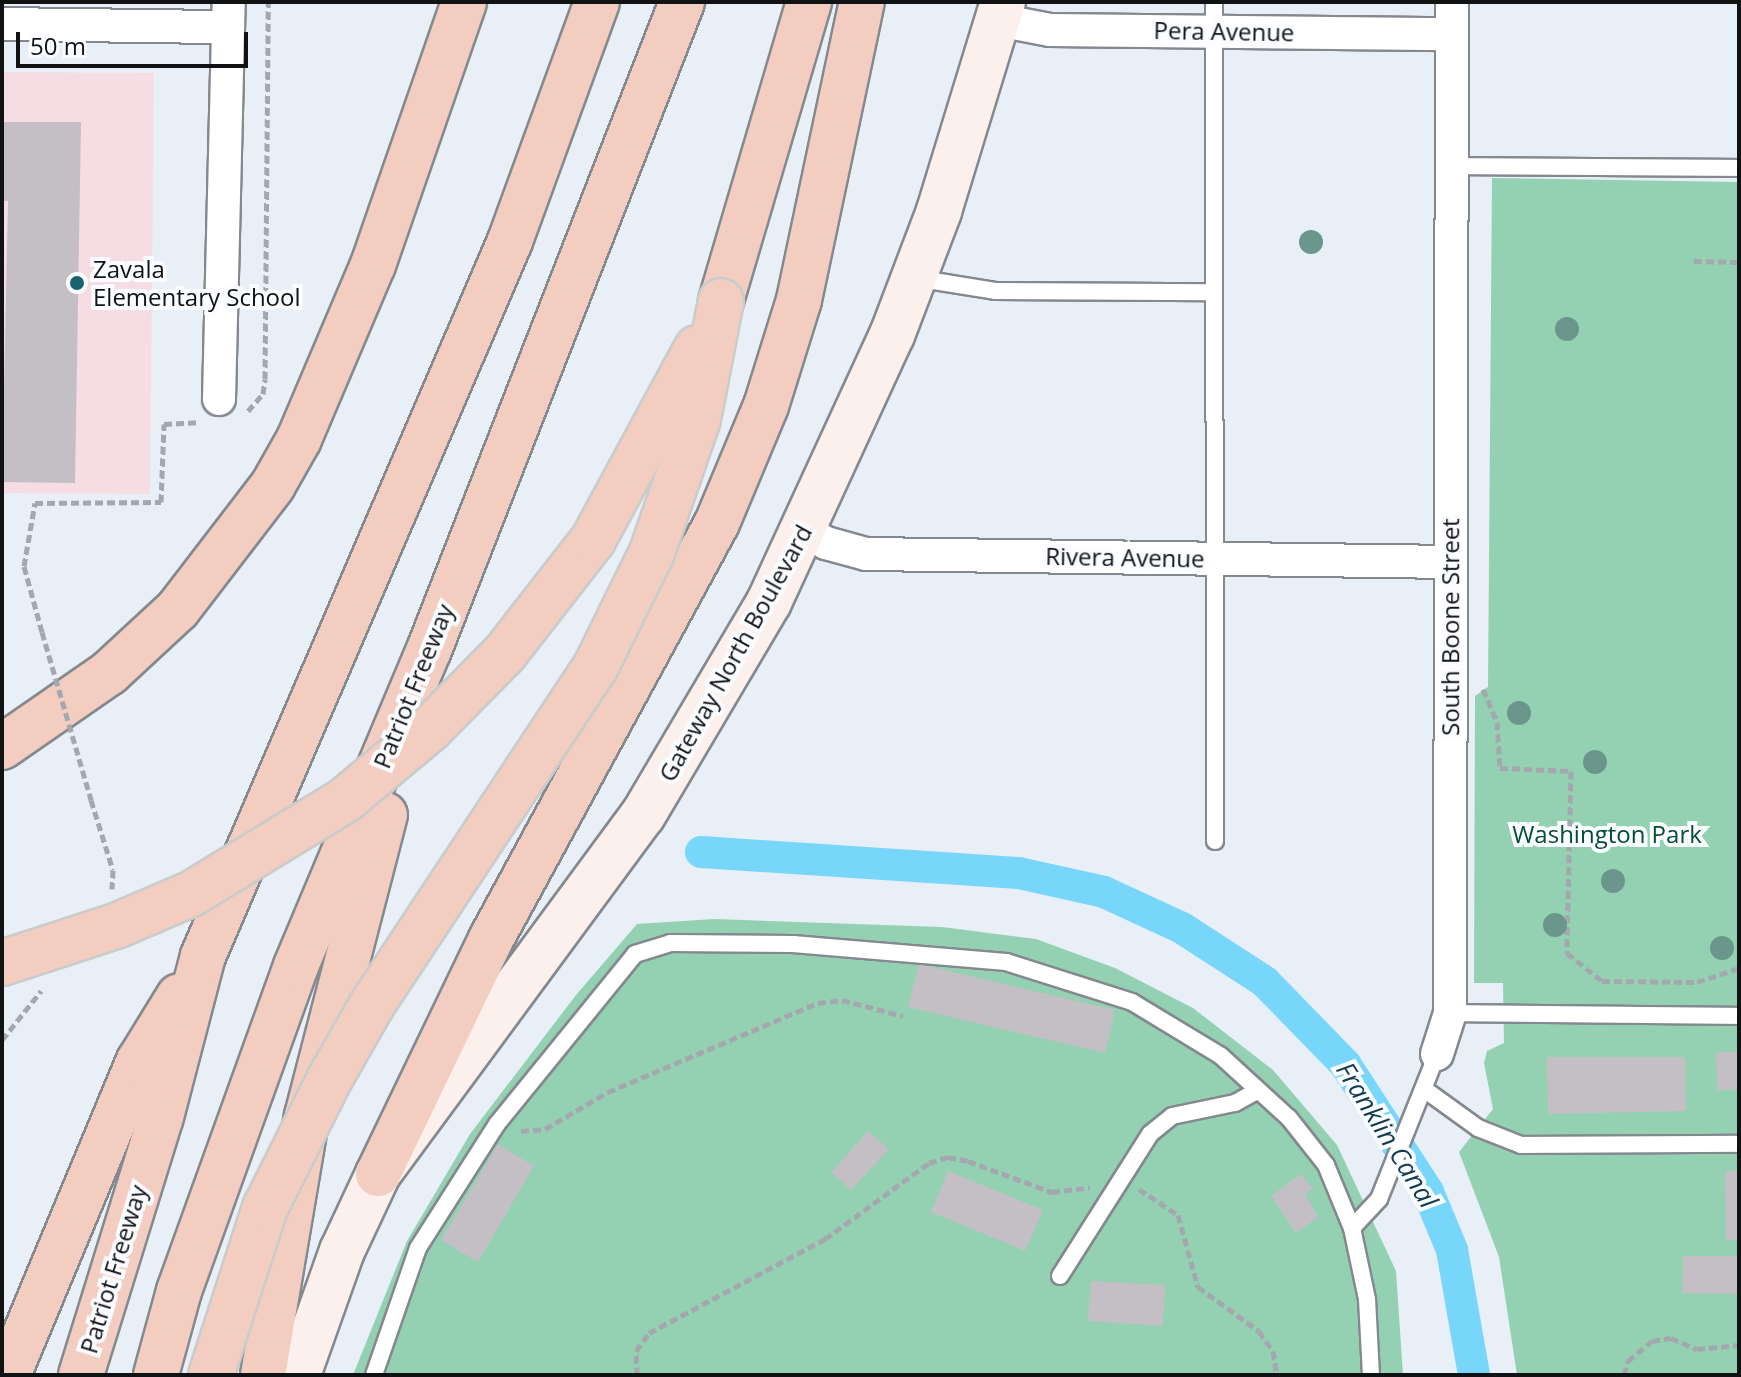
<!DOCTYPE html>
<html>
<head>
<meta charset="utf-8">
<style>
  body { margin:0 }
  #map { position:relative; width:1741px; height:1377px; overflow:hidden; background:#e9eff6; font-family:"Open Sans",sans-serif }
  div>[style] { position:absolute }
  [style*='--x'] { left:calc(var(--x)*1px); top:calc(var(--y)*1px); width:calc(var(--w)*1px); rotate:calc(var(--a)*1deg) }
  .education>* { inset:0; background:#f6dde4 }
  .green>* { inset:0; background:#94d1b2 }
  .canal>* { height:32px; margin:-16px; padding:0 16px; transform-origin:16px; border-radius:16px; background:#77d6fa }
  .building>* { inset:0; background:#c4bec5 }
  .path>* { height:5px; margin-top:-2.5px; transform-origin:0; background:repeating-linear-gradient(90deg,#a4a8ae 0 8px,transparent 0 12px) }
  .roads { filter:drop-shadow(2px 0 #84898f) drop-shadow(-2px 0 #84898f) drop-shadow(0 2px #84898f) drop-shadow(0 -2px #84898f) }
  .lane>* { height:16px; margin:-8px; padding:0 8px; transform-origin:8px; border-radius:8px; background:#fff }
  .street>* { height:32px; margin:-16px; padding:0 16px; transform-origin:16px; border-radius:16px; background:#fff }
  .secondary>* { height:44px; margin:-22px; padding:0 22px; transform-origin:22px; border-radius:22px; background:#fbf0ec }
  .highway>* { height:44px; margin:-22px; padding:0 22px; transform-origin:22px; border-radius:22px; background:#f3cdc0 }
  .path-bridge>* { height:5px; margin-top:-2.5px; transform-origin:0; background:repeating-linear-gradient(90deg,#a4a8ae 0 8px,transparent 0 12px) }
  .bridges { filter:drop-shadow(2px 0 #cacbcb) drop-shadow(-2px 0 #cacbcb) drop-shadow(0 2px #cacbcb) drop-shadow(0 -2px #cacbcb) }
  .highway-bridge>* { height:44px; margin:-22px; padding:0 22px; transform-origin:22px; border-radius:22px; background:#f3cdc0 }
  .trees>* { width:24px; height:24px; margin:-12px; border-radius:50%; background:#6b968b }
  .dots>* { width:22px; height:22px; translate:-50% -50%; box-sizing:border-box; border:4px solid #fafcff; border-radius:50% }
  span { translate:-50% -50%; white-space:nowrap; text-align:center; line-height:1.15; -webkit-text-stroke:8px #fafcff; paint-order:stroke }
  .street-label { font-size:24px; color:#101214 }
  .poi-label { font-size:24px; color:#101214 }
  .left { translate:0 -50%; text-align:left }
  .park-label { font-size:24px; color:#044e34 }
  .water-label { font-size:26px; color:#113d4c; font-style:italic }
  .frame { position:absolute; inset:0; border:4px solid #101214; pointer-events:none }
  .scale { position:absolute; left:16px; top:32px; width:232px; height:36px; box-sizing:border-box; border:4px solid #101214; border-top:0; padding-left:10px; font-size:24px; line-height:28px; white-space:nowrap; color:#101214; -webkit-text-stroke:6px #fafcff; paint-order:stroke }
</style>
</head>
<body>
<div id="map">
  <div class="education">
    <div style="clip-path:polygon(2px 72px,154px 73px,150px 494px,2px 493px)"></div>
  </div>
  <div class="green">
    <div style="clip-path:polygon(1492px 178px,1739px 182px,1739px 1375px,1517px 1375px,1499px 1257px,1459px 1152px,1493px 1109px,1484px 1063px,1487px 1051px,1504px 1043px,1503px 983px,1474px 983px,1475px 696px,1488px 687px)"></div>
    <div style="clip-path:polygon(714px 919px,942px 927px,1036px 939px,1115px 968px,1193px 1008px,1273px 1070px,1337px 1145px,1396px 1271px,1403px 1375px,353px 1375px,407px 1241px,470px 1134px,576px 995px,637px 924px)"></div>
  </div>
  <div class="canal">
    <div style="--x:701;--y:852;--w:319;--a:3.8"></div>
    <div style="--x:1019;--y:873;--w:87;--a:12.6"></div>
    <div style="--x:1104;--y:892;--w:86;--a:24.8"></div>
    <div style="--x:1182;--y:928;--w:99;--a:33"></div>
    <div style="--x:1265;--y:982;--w:115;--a:45.7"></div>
    <div style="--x:1345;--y:1064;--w:153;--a:57"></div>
    <div style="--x:1428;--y:1192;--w:63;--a:67.5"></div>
    <div style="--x:1452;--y:1250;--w:127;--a:80"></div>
  </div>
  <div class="building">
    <div style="clip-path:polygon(2px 122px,81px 122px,75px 483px,2px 482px,8px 201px,2px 201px)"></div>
    <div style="clip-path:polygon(919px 964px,1115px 1010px,1105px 1053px,908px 1007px)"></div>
    <div style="clip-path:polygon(1716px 1052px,1739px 1052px,1739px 1090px,1717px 1090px)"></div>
    <div style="clip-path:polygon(1547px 1057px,1685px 1057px,1686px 1111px,1548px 1114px)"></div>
    <div style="clip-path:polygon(868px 1131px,889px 1149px,851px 1190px,831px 1172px)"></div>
    <div style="clip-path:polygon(498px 1144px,534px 1166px,478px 1262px,441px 1240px)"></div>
    <div style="clip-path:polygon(948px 1171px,1043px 1210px,1025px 1251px,931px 1212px)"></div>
    <div style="clip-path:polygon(1725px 1171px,1739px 1171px,1739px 1240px,1726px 1240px)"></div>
    <div style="clip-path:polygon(1301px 1174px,1313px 1189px,1305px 1194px,1318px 1217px,1296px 1233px,1271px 1196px)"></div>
    <div style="clip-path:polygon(1683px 1256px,1739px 1256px,1739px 1294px,1682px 1293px)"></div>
    <div style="clip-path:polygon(1091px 1281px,1165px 1285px,1163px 1326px,1088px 1321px)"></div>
  </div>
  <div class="path">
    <div style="--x:1694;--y:261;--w:45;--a:1.3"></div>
    <div style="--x:248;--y:411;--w:23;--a:-49"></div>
    <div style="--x:263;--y:394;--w:15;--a:-82"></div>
    <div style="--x:265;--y:379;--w:377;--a:-89.5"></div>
    <div style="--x:42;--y:632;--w:68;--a:-105.3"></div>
    <div style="--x:24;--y:566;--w:64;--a:-80.1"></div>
    <div style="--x:35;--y:503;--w:126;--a:-0.5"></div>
    <div style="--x:161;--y:502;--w:78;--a:-87.8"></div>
    <div style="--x:164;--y:424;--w:34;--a:-3"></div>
    <div style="--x:1483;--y:689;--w:36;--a:67"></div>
    <div style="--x:1497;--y:722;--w:46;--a:86.3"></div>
    <div style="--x:1500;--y:768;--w:71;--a:2.4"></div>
    <div style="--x:1571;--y:771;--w:182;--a:91.3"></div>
    <div style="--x:1567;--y:953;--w:45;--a:38.7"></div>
    <div style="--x:1602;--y:981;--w:95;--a:0.6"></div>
    <div style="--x:1697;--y:982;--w:44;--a:-18.4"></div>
    <div style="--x:91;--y:800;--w:73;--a:72.6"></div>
    <div style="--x:113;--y:870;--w:19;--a:93"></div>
    <div style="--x:2;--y:1040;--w:63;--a:-51.5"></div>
    <div style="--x:521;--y:1131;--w:24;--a:-5"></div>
    <div style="--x:545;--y:1129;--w:73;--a:-30.4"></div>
    <div style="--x:608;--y:1092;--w:228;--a:-23"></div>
    <div style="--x:818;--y:1003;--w:24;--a:-7"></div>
    <div style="--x:842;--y:1000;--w:63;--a:14.7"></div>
    <div style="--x:1139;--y:1189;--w:47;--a:33.7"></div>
    <div style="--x:1178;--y:1215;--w:75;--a:74.5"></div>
    <div style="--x:1198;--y:1287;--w:75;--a:35.8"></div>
    <div style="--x:1259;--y:1331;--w:24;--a:55"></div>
    <div style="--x:1273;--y:1351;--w:24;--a:81"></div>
    <div style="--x:637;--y:1375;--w:24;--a:-92"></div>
    <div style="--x:636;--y:1351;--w:22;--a:-54"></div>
    <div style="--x:649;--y:1333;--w:200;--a:-28.1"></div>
    <div style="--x:825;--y:1239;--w:129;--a:-36.2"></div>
    <div style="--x:929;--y:1163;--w:20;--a:-18"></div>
    <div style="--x:948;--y:1157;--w:20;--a:11"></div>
    <div style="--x:968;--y:1161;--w:90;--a:20.3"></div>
    <div style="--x:1052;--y:1192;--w:38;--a:-7"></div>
    <div style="--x:1624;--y:1375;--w:15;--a:-74"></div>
    <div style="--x:1628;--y:1361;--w:31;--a:-40"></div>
    <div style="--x:1652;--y:1341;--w:19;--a:-9"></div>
    <div style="--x:1671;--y:1338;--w:28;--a:23"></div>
    <div style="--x:1697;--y:1349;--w:42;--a:-5.4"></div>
  </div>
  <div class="roads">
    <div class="lane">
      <div style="--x:1214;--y:2;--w:839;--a:89.93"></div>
      <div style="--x:1451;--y:166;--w:288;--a:0.4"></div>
      <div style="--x:915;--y:278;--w:81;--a:9.2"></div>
      <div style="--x:995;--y:291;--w:219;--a:0.3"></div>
      <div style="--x:1450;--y:1013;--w:289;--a:0.6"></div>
      <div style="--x:1424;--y:1089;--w:67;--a:35.8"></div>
      <div style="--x:1478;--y:1128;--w:46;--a:21.6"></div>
      <div style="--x:1521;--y:1145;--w:218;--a:-0.3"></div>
      <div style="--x:1352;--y:1228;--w:40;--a:-47"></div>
      <div style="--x:1379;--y:1199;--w:156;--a:-68.2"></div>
      <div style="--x:1060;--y:1276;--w:168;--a:-57.6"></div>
      <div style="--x:1150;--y:1134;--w:28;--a:-39"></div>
      <div style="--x:1172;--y:1116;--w:64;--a:-11.7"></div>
      <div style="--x:1235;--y:1103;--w:26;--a:-29"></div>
      <div style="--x:374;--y:1375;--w:134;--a:-70.9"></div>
      <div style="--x:418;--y:1248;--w:147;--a:-57.5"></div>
      <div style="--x:497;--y:1124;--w:219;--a:-50.9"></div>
      <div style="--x:635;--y:954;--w:37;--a:-17"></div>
      <div style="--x:670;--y:943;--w:123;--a:0.5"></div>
      <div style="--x:793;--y:944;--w:214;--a:4.8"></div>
      <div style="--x:1006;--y:962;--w:132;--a:17.6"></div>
      <div style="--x:1132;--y:1002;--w:104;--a:31.2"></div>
      <div style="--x:1221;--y:1056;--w:92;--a:42.4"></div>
      <div style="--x:1289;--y:1118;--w:60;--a:51.8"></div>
      <div style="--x:1326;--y:1165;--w:68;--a:67.6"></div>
      <div style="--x:1352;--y:1228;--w:73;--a:78.1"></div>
      <div style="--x:1367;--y:1299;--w:76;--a:87"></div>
    </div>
    <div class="street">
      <div style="--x:998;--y:20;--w:53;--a:10.9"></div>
      <div style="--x:1050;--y:30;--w:401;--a:0.6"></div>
      <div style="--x:2;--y:24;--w:224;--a:0.8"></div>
      <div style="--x:219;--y:399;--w:397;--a:-88.6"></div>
      <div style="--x:805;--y:530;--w:25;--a:32"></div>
      <div style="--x:826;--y:543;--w:41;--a:15.4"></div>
      <div style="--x:866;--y:554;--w:584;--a:0.78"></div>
      <div style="--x:1437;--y:1054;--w:43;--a:-72.4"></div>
      <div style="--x:1450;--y:1013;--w:1011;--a:-89.89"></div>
    </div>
    <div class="secondary">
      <div style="--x:298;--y:1375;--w:132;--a:-70.5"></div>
      <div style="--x:342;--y:1251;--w:85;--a:-64.9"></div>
      <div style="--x:378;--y:1174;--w:446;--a:-53.6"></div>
      <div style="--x:643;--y:815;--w:247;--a:-59.4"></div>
      <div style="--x:769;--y:602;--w:294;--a:-65.3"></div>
      <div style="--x:892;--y:335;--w:133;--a:-69.2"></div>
      <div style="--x:939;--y:211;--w:219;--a:-73"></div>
    </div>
    <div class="highway">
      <div style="--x:721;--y:301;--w:312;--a:-73.6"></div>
      <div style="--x:2;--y:747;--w:130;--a:-34.7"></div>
      <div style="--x:109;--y:673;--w:94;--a:-42.8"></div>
      <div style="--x:178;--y:609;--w:156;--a:-52.5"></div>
      <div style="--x:273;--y:485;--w:53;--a:-60.5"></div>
      <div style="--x:299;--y:439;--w:189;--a:-67"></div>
      <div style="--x:373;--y:265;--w:278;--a:-70.9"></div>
      <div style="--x:378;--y:1174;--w:261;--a:-64.3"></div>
      <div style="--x:491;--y:939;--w:473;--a:-61.5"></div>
      <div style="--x:717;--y:523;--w:127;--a:-67.3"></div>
      <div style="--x:766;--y:406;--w:111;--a:-72.7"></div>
      <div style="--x:799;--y:300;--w:305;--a:-78.1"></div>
      <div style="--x:8;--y:1375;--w:340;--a:-67.4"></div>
      <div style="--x:139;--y:1061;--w:76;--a:-58.4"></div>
      <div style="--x:81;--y:1375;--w:270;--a:-72.8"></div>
      <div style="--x:161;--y:1117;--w:166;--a:-75.4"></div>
      <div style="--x:203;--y:956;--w:778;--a:-66.76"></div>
      <div style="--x:510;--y:241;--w:254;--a:-70"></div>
      <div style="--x:156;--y:1375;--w:87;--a:-74.7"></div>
      <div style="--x:179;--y:1291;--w:345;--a:-70.2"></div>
      <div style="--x:296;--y:966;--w:343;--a:-67.2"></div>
      <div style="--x:429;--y:650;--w:696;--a:-68.67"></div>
      <div style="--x:263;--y:1375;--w:263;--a:-80.4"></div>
      <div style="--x:307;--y:1116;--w:311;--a:-75.5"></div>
    </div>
  </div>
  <div class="path-bridge">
    <div style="--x:42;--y:632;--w:175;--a:73.7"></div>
  </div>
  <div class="bridges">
    <div class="highway-bridge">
      <div style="--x:2;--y:963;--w:120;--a:-18"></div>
      <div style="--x:116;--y:926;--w:82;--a:-23.1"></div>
      <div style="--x:191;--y:894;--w:180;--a:-31.4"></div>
      <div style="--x:345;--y:800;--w:111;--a:-39.9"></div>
      <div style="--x:430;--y:729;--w:107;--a:-45.4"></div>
      <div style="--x:505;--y:653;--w:143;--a:-52.1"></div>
      <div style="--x:593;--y:540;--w:218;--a:-61.6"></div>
      <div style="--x:211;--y:1375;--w:176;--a:-72.1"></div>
      <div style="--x:265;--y:1208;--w:143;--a:-63.4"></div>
      <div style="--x:329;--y:1080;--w:89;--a:-60.3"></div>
      <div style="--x:373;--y:1003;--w:402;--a:-56.5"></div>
      <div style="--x:595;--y:668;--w:129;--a:-63.8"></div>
      <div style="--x:652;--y:552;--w:141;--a:-70.9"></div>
      <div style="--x:698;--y:419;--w:120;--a:-79"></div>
    </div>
  </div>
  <div class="trees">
    <div style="left:1311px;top:242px"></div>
    <div style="left:1567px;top:329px"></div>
    <div style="left:1519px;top:713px"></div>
    <div style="left:1595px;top:762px"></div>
    <div style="left:1613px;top:881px"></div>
    <div style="left:1555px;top:925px"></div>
    <div style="left:1722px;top:948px"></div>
  </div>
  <div class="dots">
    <div style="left:77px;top:283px;background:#17636e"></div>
  </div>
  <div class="street-label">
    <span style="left:1224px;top:31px;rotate:1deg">Pera Avenue</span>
    <span style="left:1125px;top:557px;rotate:1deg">Rivera Avenue</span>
    <span style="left:1450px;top:627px;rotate:-90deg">South Boone Street</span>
    <span style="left:735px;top:653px;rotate:-61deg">Gateway North Boulevard</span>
    <span style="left:413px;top:686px;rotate:-68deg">Patriot Freeway</span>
    <span style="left:113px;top:1269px;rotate:-73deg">Patriot Freeway</span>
  </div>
  <div class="poi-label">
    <span class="left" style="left:93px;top:283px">Zavala<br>Elementary School</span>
  </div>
  <div class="park-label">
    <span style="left:1607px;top:834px">Washington Park</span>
  </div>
  <div class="water-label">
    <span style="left:1387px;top:1135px;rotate:58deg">Franklin Canal</span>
  </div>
  <div class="frame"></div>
  <div class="scale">50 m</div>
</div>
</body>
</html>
